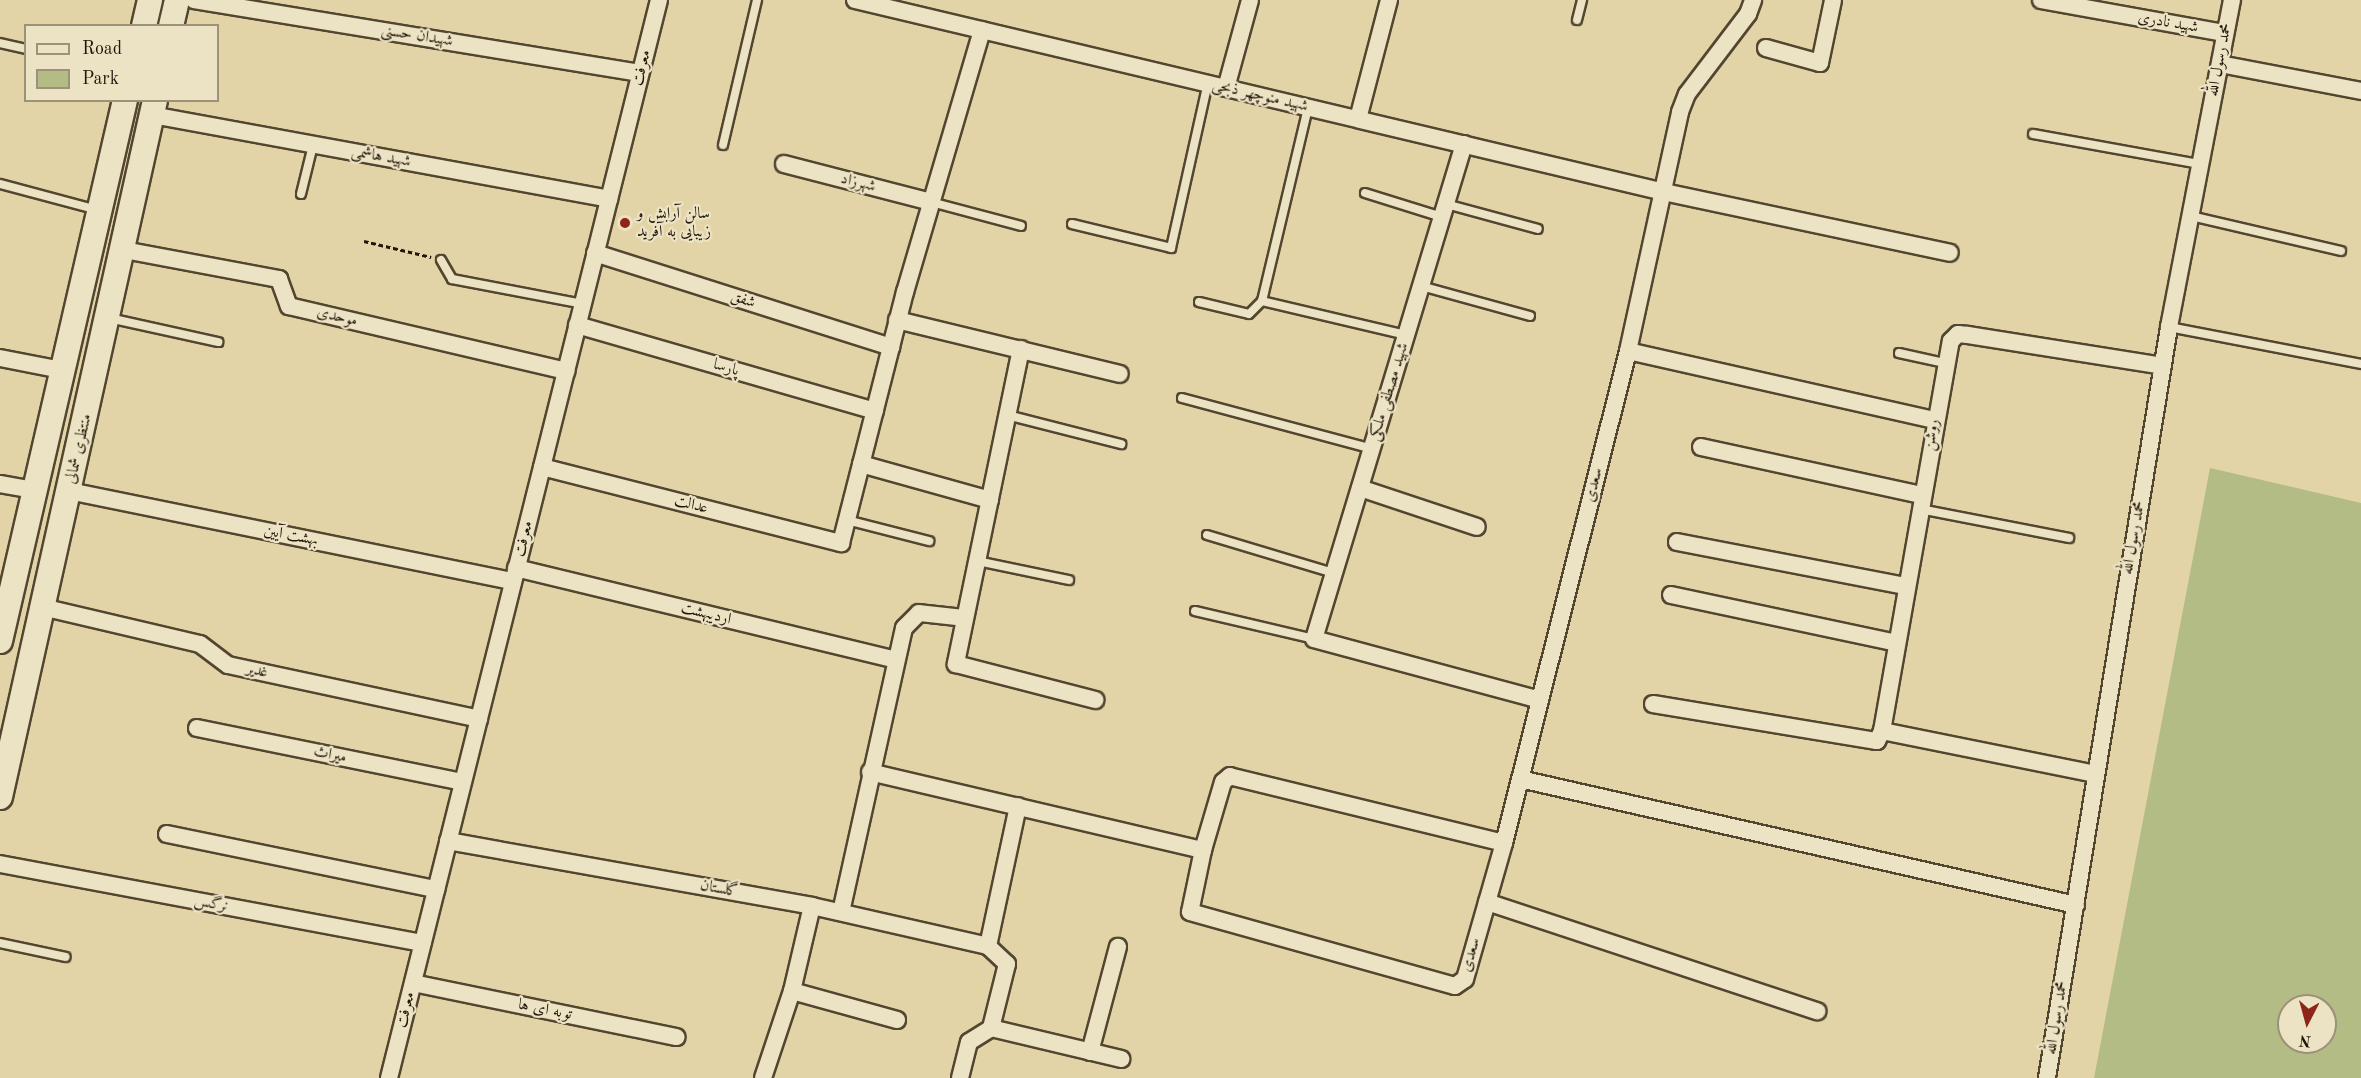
<!DOCTYPE html>
<html>
<head>
<meta charset="utf-8">
<style>
  body { margin:0 }
  #map { position:relative; width:2361px; height:1078px; overflow:hidden; background:#e2d4a6; font-family:"Old Standard TT",Amiri,serif }
  div>[style] { position:absolute }
  [style*='--x'] { left:calc(var(--x)*1px); top:calc(var(--y)*1px); width:calc(var(--w)*1px); rotate:calc(var(--a)*1deg) }
  .green>* { inset:0; background:#b4bc86 }
  .path>* { height:3px; margin-top:-1.5px; transform-origin:0; background:repeating-linear-gradient(90deg,#231608 0 4.5px,transparent 0 7.5px) }
  .roads { filter:drop-shadow(2px 0 #534630) drop-shadow(-2px 0 #534630) drop-shadow(0 2px #534630) drop-shadow(0 -2px #534630) }
  .lane>* { height:8px; margin:-4px; padding:0 4px; transform-origin:4px; border-radius:4px; background:#ece3c5 }
  .street>* { height:16px; margin:-8px; padding:0 8px; transform-origin:8px; border-radius:8px; background:#ece3c5 }
  .secondary>* { height:24px; margin:-12px; padding:0 12px; transform-origin:12px; border-radius:12px; background:#ece3c5 }
  .dots>* { width:16px; height:16px; translate:-50% -50%; box-sizing:border-box; border:3px solid #ece3c5; border-radius:50% }
  span { translate:-50% -50%; white-space:nowrap; text-align:center; line-height:1.15; -webkit-text-stroke:4.5px #ece3c5; paint-order:stroke }
  .street-label { font-size:16px; color:#231608 }
  .poi-label { font-size:16px; color:#231608 }
  .left { translate:0 -50%; text-align:left }
  .legend { position:absolute; left:24px; top:24px; width:195px; height:78px; box-sizing:border-box; background:#ece3c5; border:2px solid #9c9179; margin:0; padding:8px 10px; list-style:none; font-size:18px; color:#231608 }
  .legend li { display:flex; align-items:center; gap:12px; height:30px }
  .legend b { width:30px; border:2px solid #9c9179 }
  .north { position:absolute; left:2277px; top:994px; width:60px; height:60px; box-sizing:border-box; background:#ece3c5; border:2px solid #9c9179; border-radius:50%; rotate:186deg; font-size:16px; font-weight:700; line-height:24px; text-align:center; color:#231608 }
  .north::after { content:''; display:block; margin:auto; width:21px; height:27px; background:#8f2418; clip-path:polygon(50% 0,100% 100%,50% 72%,0 100%) }
</style>
</head>
<body>
<div id="map">
  <div class="green">
    <div style="clip-path:polygon(evenodd,2210px 468px,2361px 503px,2361px 1078px,2094px 1078px,2210px 468px,2289px 1006px,2325px 1006px,2325px 1042px,2289px 1042px,2289px 1006px)"></div>
  </div>
  <div class="path">
    <div style="--x:364;--y:241;--w:69;--a:13.4"></div>
  </div>
  <div class="roads">
    <div class="lane">
      <div style="--x:1577;--y:20;--w:21;--a:-76"></div>
      <div style="--x:0;--y:43;--w:27;--a:13"></div>
      <div style="--x:2033;--y:134;--w:170;--a:10.2"></div>
      <div style="--x:723;--y:145;--w:149;--a:-76.8"></div>
      <div style="--x:0;--y:184;--w:101;--a:14.9"></div>
      <div style="--x:1365;--y:193;--w:81;--a:17.3"></div>
      <div style="--x:301;--y:194;--w:50;--a:-76.2"></div>
      <div style="--x:931;--y:202;--w:93;--a:14.9"></div>
      <div style="--x:1446;--y:204;--w:95;--a:15.2"></div>
      <div style="--x:2191;--y:216;--w:154;--a:13.1"></div>
      <div style="--x:1072;--y:224;--w:102;--a:13.6"></div>
      <div style="--x:1171;--y:248;--w:169;--a:-77.4"></div>
      <div style="--x:441;--y:260;--w:22;--a:60"></div>
      <div style="--x:452;--y:279;--w:133;--a:10.8"></div>
      <div style="--x:1421;--y:286;--w:113;--a:15.4"></div>
      <div style="--x:1262;--y:301;--w:198;--a:-76.6"></div>
      <div style="--x:1199;--y:302;--w:51;--a:13.5"></div>
      <div style="--x:1249;--y:314;--w:18;--a:-45"></div>
      <div style="--x:1262;--y:301;--w:148;--a:13.3"></div>
      <div style="--x:109;--y:318;--w:112;--a:12.4"></div>
      <div style="--x:2169;--y:327;--w:196;--a:10.9"></div>
      <div style="--x:1899;--y:353;--w:46;--a:12.5"></div>
      <div style="--x:1182;--y:398;--w:197;--a:15"></div>
      <div style="--x:1007;--y:415;--w:118;--a:14.3"></div>
      <div style="--x:1920;--y:509;--w:152;--a:11"></div>
      <div style="--x:847;--y:520;--w:85;--a:14.4"></div>
      <div style="--x:1207;--y:535;--w:133;--a:16.7"></div>
      <div style="--x:977;--y:561;--w:94;--a:11.7"></div>
      <div style="--x:1195;--y:611;--w:122;--a:13.2"></div>
      <div style="--x:0;--y:943;--w:67;--a:12"></div>
    </div>
    <div class="street">
      <div style="--x:194;--y:0;--w:452;--a:9.3"></div>
      <div style="--x:855;--y:0;--w:831;--a:13.35"></div>
      <div style="--x:1664;--y:192;--w:292;--a:12"></div>
      <div style="--x:2041;--y:0;--w:187;--a:10.2"></div>
      <div style="--x:1766;--y:48;--w:56;--a:15.5"></div>
      <div style="--x:1820;--y:63;--w:64;--a:-78.3"></div>
      <div style="--x:2220;--y:64;--w:144;--a:10.8"></div>
      <div style="--x:1226;--y:88;--w:91;--a:-74.7"></div>
      <div style="--x:152;--y:115;--w:465;--a:10.4"></div>
      <div style="--x:1358;--y:119;--w:123;--a:-75.4"></div>
      <div style="--x:1464;--y:144;--w:517;--a:106.86"></div>
      <div style="--x:1314;--y:639;--w:234;--a:15.1"></div>
      <div style="--x:784;--y:164;--w:152;--a:14.5"></div>
      <div style="--x:124;--y:250;--w:158;--a:10.6"></div>
      <div style="--x:279;--y:279;--w:29;--a:70"></div>
      <div style="--x:289;--y:306;--w:285;--a:13.2"></div>
      <div style="--x:595;--y:253;--w:311;--a:17.6"></div>
      <div style="--x:897;--y:320;--w:229;--a:13.6"></div>
      <div style="--x:577;--y:325;--w:310;--a:16.1"></div>
      <div style="--x:1021;--y:349;--w:322;--a:101.7"></div>
      <div style="--x:956;--y:664;--w:144;--a:14.5"></div>
      <div style="--x:1628;--y:351;--w:315;--a:12.7"></div>
      <div style="--x:0;--y:358;--w:62;--a:11.1"></div>
      <div style="--x:1701;--y:447;--w:226;--a:12.3"></div>
      <div style="--x:861;--y:464;--w:134;--a:15.6"></div>
      <div style="--x:542;--y:467;--w:309;--a:14.3"></div>
      <div style="--x:841;--y:543;--w:259;--a:-75.7"></div>
      <div style="--x:905;--y:292;--w:273;--a:-73.6"></div>
      <div style="--x:0;--y:484;--w:35;--a:10"></div>
      <div style="--x:1360;--y:488;--w:123;--a:18.4"></div>
      <div style="--x:69;--y:491;--w:453;--a:11.5"></div>
      <div style="--x:1677;--y:542;--w:233;--a:10.9"></div>
      <div style="--x:516;--y:568;--w:391;--a:13.6"></div>
      <div style="--x:1671;--y:595;--w:231;--a:12"></div>
      <div style="--x:42;--y:607;--w:162;--a:13.2"></div>
      <div style="--x:200;--y:644;--w:35;--a:37"></div>
      <div style="--x:228;--y:665;--w:257;--a:12.1"></div>
      <div style="--x:1653;--y:704;--w:227;--a:9.4"></div>
      <div style="--x:1877;--y:741;--w:11;--a:-63"></div>
      <div style="--x:1882;--y:731;--w:396;--a:-80"></div>
      <div style="--x:1951;--y:341;--w:10;--a:-45"></div>
      <div style="--x:1958;--y:334;--w:10;--a:6"></div>
      <div style="--x:1968;--y:335;--w:197;--a:9"></div>
      <div style="--x:197;--y:728;--w:271;--a:11.5"></div>
      <div style="--x:1882;--y:731;--w:218;--a:11.4"></div>
      <div style="--x:870;--y:772;--w:342;--a:13.2"></div>
      <div style="--x:1520;--y:779;--w:570;--a:12.77"></div>
      <div style="--x:167;--y:834;--w:275;--a:11.6"></div>
      <div style="--x:448;--y:841;--w:370;--a:10.1"></div>
      <div style="--x:812;--y:906;--w:180;--a:12.8"></div>
      <div style="--x:1504;--y:843;--w:282;--a:-166.3"></div>
      <div style="--x:1230;--y:776;--w:9;--a:139"></div>
      <div style="--x:1223;--y:782;--w:71;--a:106.4"></div>
      <div style="--x:1203;--y:850;--w:63;--a:101.8"></div>
      <div style="--x:1190;--y:912;--w:275;--a:15.6"></div>
      <div style="--x:1455;--y:986;--w:12;--a:-35"></div>
      <div style="--x:1465;--y:979;--w:141;--a:-74"></div>
      <div style="--x:1504;--y:843;--w:507;--a:-75.85"></div>
      <div style="--x:1628;--y:351;--w:245;--a:-77.7"></div>
      <div style="--x:1680;--y:112;--w:19;--a:-69"></div>
      <div style="--x:1687;--y:94;--w:101;--a:-52.7"></div>
      <div style="--x:1748;--y:14;--w:15;--a:-70"></div>
      <div style="--x:0;--y:864;--w:430;--a:10.6"></div>
      <div style="--x:1487;--y:902;--w:348;--a:18.3"></div>
      <div style="--x:841;--y:912;--w:291;--a:-77.5"></div>
      <div style="--x:904;--y:628;--w:21;--a:-45"></div>
      <div style="--x:919;--y:613;--w:46;--a:6.2"></div>
      <div style="--x:988;--y:946;--w:143;--a:-77.9"></div>
      <div style="--x:413;--y:983;--w:269;--a:11.6"></div>
      <div style="--x:792;--y:991;--w:109;--a:15.4"></div>
      <div style="--x:991;--y:1028;--w:134;--a:13.4"></div>
      <div style="--x:1090;--y:1052;--w:109;--a:-75.1"></div>
      <div style="--x:389;--y:1078;--w:1111;--a:-75.94"></div>
      <div style="--x:763;--y:1078;--w:92;--a:-71.6"></div>
      <div style="--x:792;--y:991;--w:87;--a:-76.8"></div>
      <div style="--x:960;--y:1078;--w:37;--a:-76"></div>
      <div style="--x:969;--y:1042;--w:26;--a:-32"></div>
      <div style="--x:991;--y:1028;--w:66;--a:-76"></div>
      <div style="--x:1007;--y:964;--w:26;--a:-137"></div>
      <div style="--x:2047;--y:1078;--w:761;--a:-80.77"></div>
      <div style="--x:2169;--y:327;--w:333;--a:-79.1"></div>
    </div>
    <div class="secondary">
      <div style="--x:144;--y:26;--w:27;--a:-77"></div>
      <div style="--x:171;--y:26;--w:27;--a:-77"></div>
      <div style="--x:0;--y:641;--w:555;--a:-76.99"></div>
      <div style="--x:0;--y:797;--w:714;--a:-77.46"></div>
    </div>
  </div>
  <div class="dots">
    <div style="left:625px;top:223px;background:#8f2418"></div>
  </div>
  <div class="street-label">
    <span style="left:2168px;top:23px;rotate:10deg">شهید نادری</span>
    <span style="left:417px;top:36px;rotate:9deg">شهیدان حسنی</span>
    <span style="left:2220px;top:60px;rotate:-79deg">محمد رسول الله</span>
    <span style="left:642px;top:68px;rotate:-76deg">معرفت</span>
    <span style="left:1260px;top:96px;rotate:13deg">شهید منوچهر ذبحی</span>
    <span style="left:381px;top:157px;rotate:10deg">شهید هاشمی</span>
    <span style="left:858px;top:183px;rotate:14deg">شهرزاد</span>
    <span style="left:743px;top:300px;rotate:18deg">شفق</span>
    <span style="left:337px;top:317px;rotate:13deg">موحدی</span>
    <span style="left:726px;top:368px;rotate:16deg">پارسا</span>
    <span style="left:1389px;top:392px;rotate:-73deg">شهید مصطفی ملکی</span>
    <span style="left:1932px;top:435px;rotate:-80deg">روشن</span>
    <span style="left:79px;top:449px;rotate:-77deg">منتظری شمالی</span>
    <span style="left:1594px;top:485px;rotate:-76deg">سعدی</span>
    <span style="left:691px;top:505px;rotate:14deg">عدالت</span>
    <span style="left:291px;top:536px;rotate:11deg">بهشت آیین</span>
    <span style="left:2134px;top:538px;rotate:-80deg">محمد رسول الله</span>
    <span style="left:524px;top:539px;rotate:-76deg">معرفت</span>
    <span style="left:706px;top:614px;rotate:14deg">اردیبهشت</span>
    <span style="left:257px;top:671px;rotate:12deg">غدیر</span>
    <span style="left:330px;top:755px;rotate:11deg">میراث</span>
    <span style="left:719px;top:889px;rotate:10deg">گلستان</span>
    <span style="left:211px;top:904px;rotate:11deg">نرگس</span>
    <span style="left:1471px;top:955px;rotate:-74deg">سعدی</span>
    <span style="left:406px;top:1010px;rotate:-76deg">معرفت</span>
    <span style="left:545px;top:1010px;rotate:11deg">توبه ای ها</span>
    <span style="left:2057px;top:1018px;rotate:-81deg">محمد رسول الله</span>
  </div>
  <div class="poi-label">
    <span class="left" style="left:637px;top:223px">سالن آرایش و<br>زیبایی به آفرید</span>
  </div>
  <ul class="legend">
  <li><b style="height:8px;background:#ece3c5"></b>Road</li>
  <li><b style="height:16px;background:#b4bc86"></b>Park</li>
  </ul>
  <div class="north">N</div>
</div>
</body>
</html>
